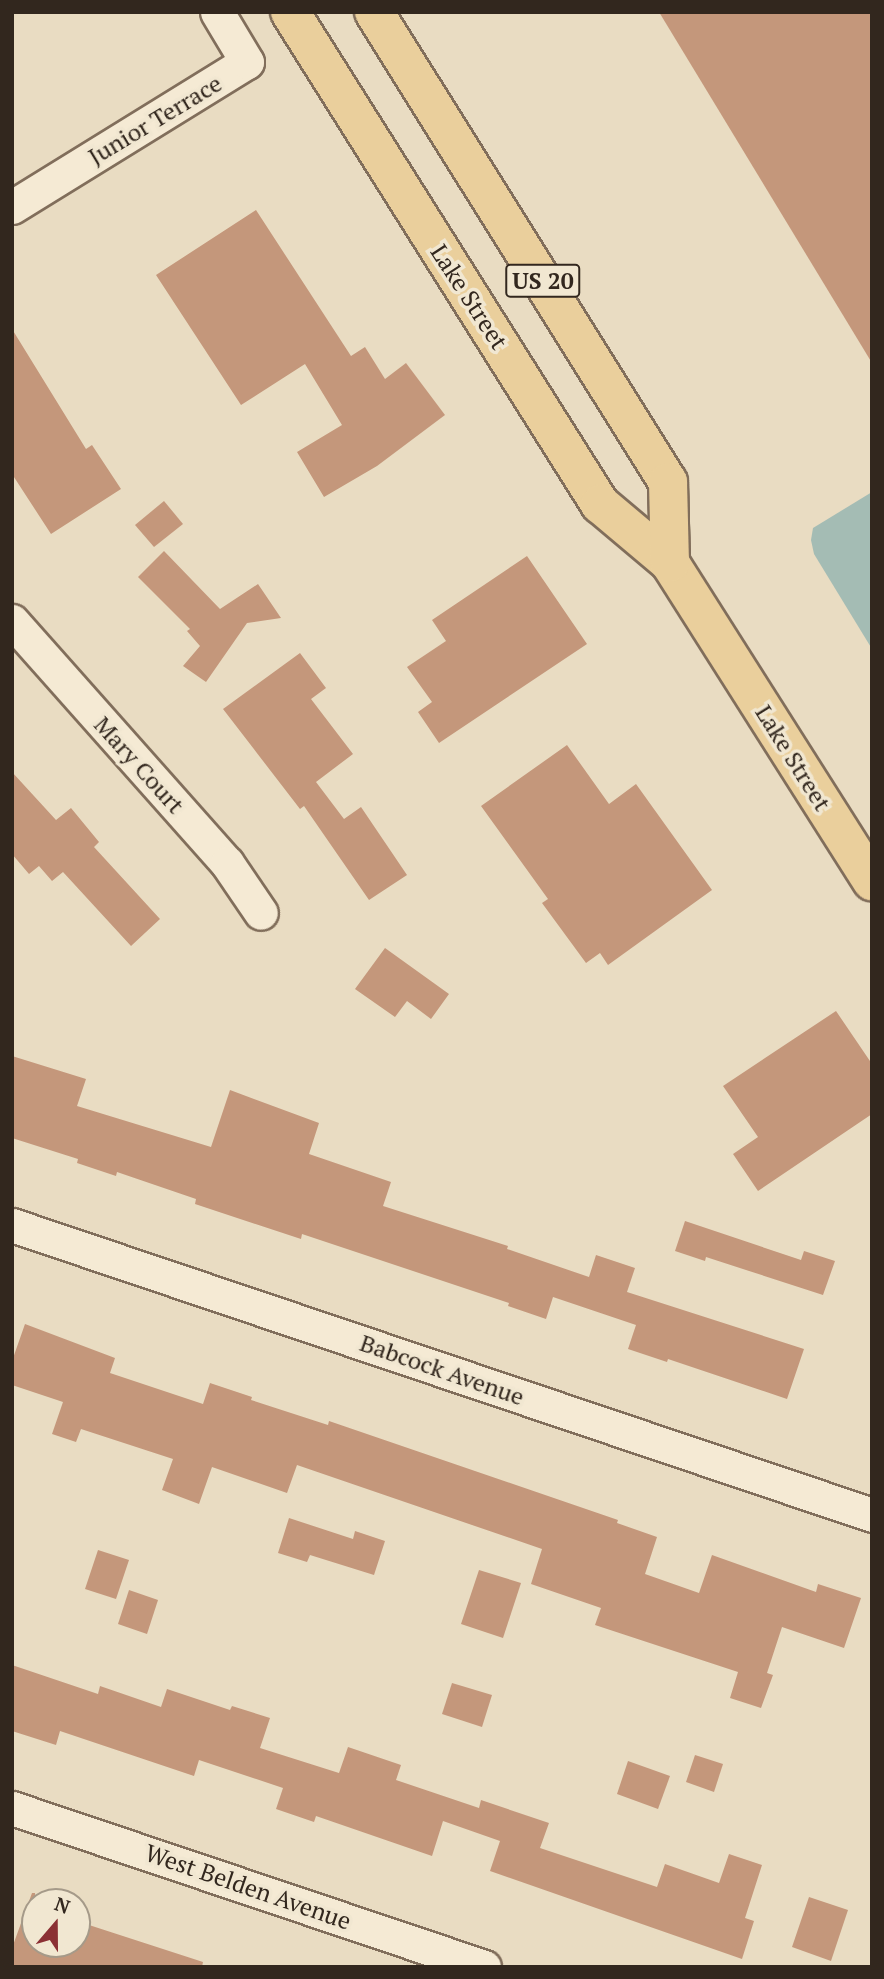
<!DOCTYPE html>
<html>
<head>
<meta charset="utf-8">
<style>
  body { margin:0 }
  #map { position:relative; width:884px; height:1979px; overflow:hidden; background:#e9dcc2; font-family:"PT Serif",serif }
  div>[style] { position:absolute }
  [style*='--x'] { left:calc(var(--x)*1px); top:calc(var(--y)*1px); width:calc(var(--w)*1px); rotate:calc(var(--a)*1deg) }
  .water>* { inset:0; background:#a4bcb4 }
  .building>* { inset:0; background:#c4977b }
  .roads { filter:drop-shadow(2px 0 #816e5b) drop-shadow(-2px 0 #816e5b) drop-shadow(0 2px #816e5b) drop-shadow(0 -2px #816e5b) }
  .minor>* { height:33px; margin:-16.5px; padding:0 16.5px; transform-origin:16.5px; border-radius:16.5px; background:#f5ead4 }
  .primary>* { height:38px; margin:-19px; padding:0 19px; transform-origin:19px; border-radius:19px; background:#eacf9c }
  span { translate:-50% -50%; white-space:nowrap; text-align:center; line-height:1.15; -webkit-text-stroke:7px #f1e7d1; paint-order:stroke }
  .shield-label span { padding:2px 5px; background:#f1e7d1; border:2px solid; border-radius:5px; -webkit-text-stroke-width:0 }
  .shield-label { font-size:23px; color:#32271e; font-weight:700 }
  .street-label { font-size:24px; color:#32271e }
  .frame { position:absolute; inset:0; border:14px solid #32271e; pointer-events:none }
  .north { position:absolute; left:21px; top:1888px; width:70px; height:70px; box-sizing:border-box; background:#f1e7d1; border:2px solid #a59a89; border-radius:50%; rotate:20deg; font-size:19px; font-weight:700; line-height:28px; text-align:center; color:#32271e }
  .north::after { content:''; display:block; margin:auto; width:24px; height:32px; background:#8b3034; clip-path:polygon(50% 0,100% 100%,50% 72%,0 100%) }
</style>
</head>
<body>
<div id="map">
  <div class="water">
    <div style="clip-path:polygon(872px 492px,872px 649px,814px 554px,811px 540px,813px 528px)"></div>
  </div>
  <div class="building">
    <div style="clip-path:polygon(659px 12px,872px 12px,872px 363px)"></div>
    <div style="clip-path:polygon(256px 210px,351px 356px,365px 347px,385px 379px,406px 363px,445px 415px,377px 466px,324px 497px,297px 452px,342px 425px,305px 364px,241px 405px,156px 275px)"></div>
    <div style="clip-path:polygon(12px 329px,86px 449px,92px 445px,121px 489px,51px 534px,12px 474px)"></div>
    <div style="clip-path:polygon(164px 501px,183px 524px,154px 547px,135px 525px)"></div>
    <div style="clip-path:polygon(164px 551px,220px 609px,258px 584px,281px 618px,247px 623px,206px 682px,183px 666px,200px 646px,187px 631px,190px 629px,138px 577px)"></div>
    <div style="clip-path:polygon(527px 556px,587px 644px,439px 743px,418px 712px,432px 702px,407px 667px,446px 641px,432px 620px)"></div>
    <div style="clip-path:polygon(300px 653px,326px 688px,311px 699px,353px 754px,316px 782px,344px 819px,361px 807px,407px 875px,369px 900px,304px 806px,300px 809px,223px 709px)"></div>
    <div style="clip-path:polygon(567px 745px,609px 804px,636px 784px,712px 890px,608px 965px,600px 953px,586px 963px,542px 903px,548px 899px,481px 806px)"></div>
    <div style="clip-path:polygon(12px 772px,56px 820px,71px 808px,99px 842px,94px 847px,160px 919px,131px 946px,63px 872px,52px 881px,39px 866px,29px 874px,12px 854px)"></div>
    <div style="clip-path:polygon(385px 948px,449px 994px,431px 1019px,407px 1001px,395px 1017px,355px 989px)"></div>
    <div style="clip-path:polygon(836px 1011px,872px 1064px,872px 1114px,758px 1191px,733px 1154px,758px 1137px,723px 1086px)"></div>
    <div style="clip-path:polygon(12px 1056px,86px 1079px,77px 1106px,211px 1147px,230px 1090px,319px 1123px,309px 1154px,391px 1182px,383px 1206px,508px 1246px,507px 1249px,589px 1277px,596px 1255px,635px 1268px,627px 1292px,804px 1349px,787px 1399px,668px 1359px,667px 1362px,628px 1349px,636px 1325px,553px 1297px,546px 1319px,508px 1306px,509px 1303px,302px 1234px,301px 1239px,195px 1204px,196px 1199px,117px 1172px,116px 1176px,77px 1163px,78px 1159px,12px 1138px)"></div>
    <div style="clip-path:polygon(685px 1221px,801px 1260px,804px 1251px,835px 1261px,823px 1295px,706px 1257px,705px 1261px,675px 1251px)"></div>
    <div style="clip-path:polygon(25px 1324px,115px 1358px,110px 1373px,203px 1404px,210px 1383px,252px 1397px,251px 1400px,328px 1425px,329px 1421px,618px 1520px,617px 1523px,657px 1537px,645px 1574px,699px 1593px,712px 1555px,816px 1592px,818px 1584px,861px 1598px,844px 1648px,782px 1627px,767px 1673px,773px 1675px,761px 1708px,730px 1698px,738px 1672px,595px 1625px,601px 1608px,531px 1584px,542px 1549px,297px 1465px,287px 1493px,212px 1467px,199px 1504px,162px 1490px,173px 1459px,81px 1429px,76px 1442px,52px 1434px,63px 1402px,12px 1385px,12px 1361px)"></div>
    <div style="clip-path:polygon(289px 1518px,353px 1539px,355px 1531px,385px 1541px,374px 1575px,310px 1555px,307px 1562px,278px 1553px)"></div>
    <div style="clip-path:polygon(98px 1550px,129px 1560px,116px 1599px,85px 1589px)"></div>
    <div style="clip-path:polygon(479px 1570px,521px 1583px,503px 1638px,461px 1624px)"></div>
    <div style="clip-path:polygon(129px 1590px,158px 1600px,147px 1634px,118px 1624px)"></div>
    <div style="clip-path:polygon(12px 1665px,98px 1694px,100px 1686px,161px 1707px,167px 1689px,230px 1710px,232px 1706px,270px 1718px,260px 1748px,339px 1773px,348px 1747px,401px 1765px,396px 1780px,479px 1808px,481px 1800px,549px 1823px,540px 1848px,657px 1887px,665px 1864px,719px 1883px,729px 1854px,762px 1865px,745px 1918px,754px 1921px,742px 1959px,490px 1871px,500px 1841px,443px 1821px,432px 1856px,316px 1816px,314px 1822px,276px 1809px,283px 1788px,199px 1760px,194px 1776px,60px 1731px,56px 1745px,12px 1731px)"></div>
    <div style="clip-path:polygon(452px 1683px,492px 1695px,482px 1727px,442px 1714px)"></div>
    <div style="clip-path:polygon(695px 1755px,723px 1764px,714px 1792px,686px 1782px)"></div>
    <div style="clip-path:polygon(628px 1761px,670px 1776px,658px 1809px,617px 1794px)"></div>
    <div style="clip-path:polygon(32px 1893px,35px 1893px,35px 1944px,83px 1944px,89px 1925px,203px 1962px,202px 1967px,12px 1967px,12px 1948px)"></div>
    <div style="clip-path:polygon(809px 1897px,848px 1910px,831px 1961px,792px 1947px)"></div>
  </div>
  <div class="roads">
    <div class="minor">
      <div style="--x:12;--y:207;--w:276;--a:-31.7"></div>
      <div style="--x:247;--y:62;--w:58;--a:-121"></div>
      <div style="--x:12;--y:621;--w:324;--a:48.4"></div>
      <div style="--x:227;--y:863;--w:60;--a:55.8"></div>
      <div style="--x:12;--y:1225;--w:908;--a:18.63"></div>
      <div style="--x:12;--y:1808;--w:498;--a:18.6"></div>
    </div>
    <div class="primary">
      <div style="--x:290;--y:12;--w:582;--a:57.79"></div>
      <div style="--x:600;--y:504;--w:92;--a:40.1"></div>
      <div style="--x:670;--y:563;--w:377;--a:57.6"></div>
      <div style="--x:374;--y:12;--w:554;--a:57.97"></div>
      <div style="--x:668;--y:482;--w:81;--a:88.6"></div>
    </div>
  </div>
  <div class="shield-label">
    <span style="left:543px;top:281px">US 20</span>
  </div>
  <div class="street-label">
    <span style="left:155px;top:120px;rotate:-31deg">Junior Terrace</span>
    <span style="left:469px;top:297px;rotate:57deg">Lake Street</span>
    <span style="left:793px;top:758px;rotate:58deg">Lake Street</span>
    <span style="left:139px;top:765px;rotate:48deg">Mary Court</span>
    <span style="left:442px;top:1370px;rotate:19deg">Babcock Avenue</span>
    <span style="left:248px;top:1887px;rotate:19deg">West Belden Avenue</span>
  </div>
  <div class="frame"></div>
  <div class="north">N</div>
</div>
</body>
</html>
